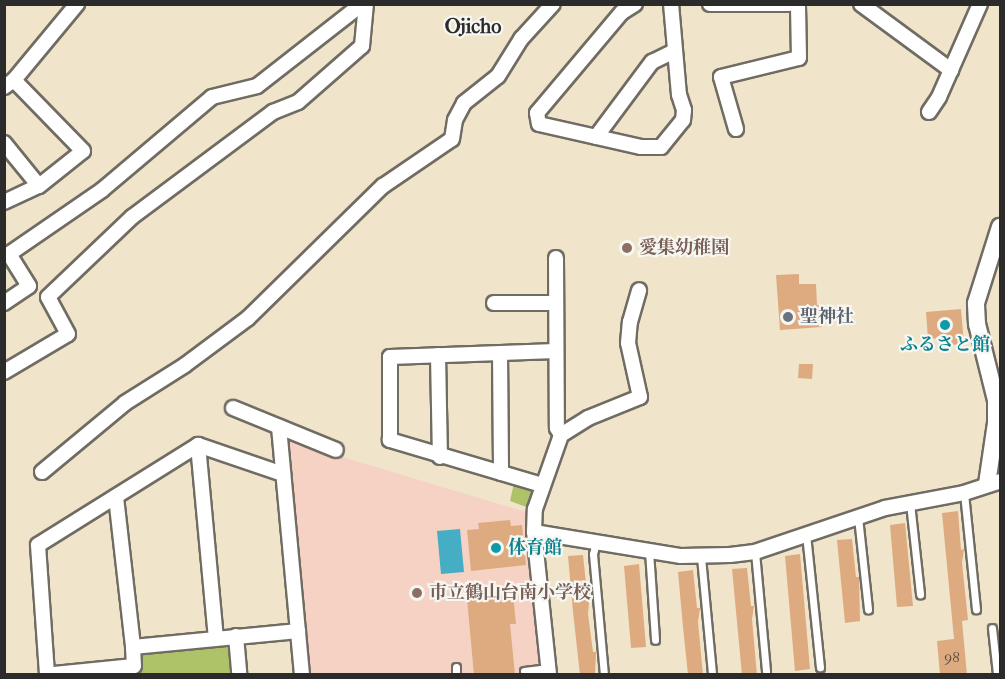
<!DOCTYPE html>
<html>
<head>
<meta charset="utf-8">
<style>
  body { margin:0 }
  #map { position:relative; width:1005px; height:679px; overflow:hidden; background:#f0e4ca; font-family:"IM FELL French Canon","Noto Serif JP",serif }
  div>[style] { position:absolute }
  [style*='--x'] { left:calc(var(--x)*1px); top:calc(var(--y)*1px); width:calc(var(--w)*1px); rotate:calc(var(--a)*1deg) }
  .built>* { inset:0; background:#f6d2c4 }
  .green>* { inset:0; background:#aec368 }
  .water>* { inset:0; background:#45adc4 }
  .building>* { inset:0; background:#deab80 }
  .roads { filter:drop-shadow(2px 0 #706c63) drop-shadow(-2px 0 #706c63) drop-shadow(0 2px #706c63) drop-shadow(0 -2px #706c63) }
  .service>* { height:7px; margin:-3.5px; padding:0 3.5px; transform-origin:3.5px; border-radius:3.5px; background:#fff }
  .minor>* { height:14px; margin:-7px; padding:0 7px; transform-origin:7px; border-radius:7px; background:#fff }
  .tertiary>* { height:16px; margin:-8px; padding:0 8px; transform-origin:8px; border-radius:8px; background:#fff }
  .dots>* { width:16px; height:16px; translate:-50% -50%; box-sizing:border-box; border:3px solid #f6f6f2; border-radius:50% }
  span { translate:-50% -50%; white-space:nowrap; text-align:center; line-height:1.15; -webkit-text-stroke:4.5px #f6f6f2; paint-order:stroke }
  .number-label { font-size:15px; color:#584b40 }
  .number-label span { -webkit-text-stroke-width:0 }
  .education-label { font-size:18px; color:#785e54; font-weight:700 }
  .left { translate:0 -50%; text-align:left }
  .worship-label { font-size:18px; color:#5b616d; font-weight:700 }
  .culture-label { font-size:18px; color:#0d838f; font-weight:700 }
  .neighbourhood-label { font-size:20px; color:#2b2b2b; font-weight:700 }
  .frame { position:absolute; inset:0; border:6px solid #2b2b2b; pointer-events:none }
</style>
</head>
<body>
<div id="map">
  <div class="built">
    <div style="clip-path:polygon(289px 441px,526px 512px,541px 674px,308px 674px)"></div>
  </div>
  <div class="green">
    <div style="clip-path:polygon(514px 483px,533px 488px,529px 508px,510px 501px)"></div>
    <div style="clip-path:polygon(226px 643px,231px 647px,234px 674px,112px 674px,139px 672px,138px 657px,143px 651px)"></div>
  </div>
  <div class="water">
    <div style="clip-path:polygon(460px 529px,464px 572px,441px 574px,437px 531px)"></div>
  </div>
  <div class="building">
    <div style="clip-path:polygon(799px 274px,799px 284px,816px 284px,817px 305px,821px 305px,822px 327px,780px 330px,776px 275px)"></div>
    <div style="clip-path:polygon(961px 309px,964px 344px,948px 345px,948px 338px,928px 339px,926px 312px)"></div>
    <div style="clip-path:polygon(799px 364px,813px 364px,812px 379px,798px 378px)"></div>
    <div style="clip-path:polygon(958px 511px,961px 550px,964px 549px,962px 563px,968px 620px,962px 621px,967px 675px,940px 675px,937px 641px,954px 639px,942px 513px)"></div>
    <div style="clip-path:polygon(510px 520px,511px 526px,522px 525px,526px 565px,471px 571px,467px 530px,479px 529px,478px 523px)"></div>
    <div style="clip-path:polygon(905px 523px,913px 606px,897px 607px,890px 525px)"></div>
    <div style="clip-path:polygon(852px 539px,856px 577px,859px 577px,860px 621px,845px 623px,837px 540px)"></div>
    <div style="clip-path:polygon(800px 554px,810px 669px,795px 671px,785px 556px)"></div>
    <div style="clip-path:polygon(583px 555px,587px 593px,590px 593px,588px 614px,593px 652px,596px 652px,595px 675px,580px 675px,573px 612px,568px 556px)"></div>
    <div style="clip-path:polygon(639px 564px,646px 647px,631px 648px,624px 566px)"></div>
    <div style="clip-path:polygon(747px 568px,751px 606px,754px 606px,752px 619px,757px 675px,742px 675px,732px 569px)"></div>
    <div style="clip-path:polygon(693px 570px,697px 608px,700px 608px,698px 622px,703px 675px,688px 675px,683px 627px,678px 572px)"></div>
    <div style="clip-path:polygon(491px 591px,492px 596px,513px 594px,516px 624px,510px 624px,515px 675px,474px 675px,467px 599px,479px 598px,479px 592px)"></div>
  </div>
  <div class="roads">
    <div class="service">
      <div style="--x:964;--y:493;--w:117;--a:84.1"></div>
      <div style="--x:910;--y:503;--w:92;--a:83.7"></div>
      <div style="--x:858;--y:517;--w:93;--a:83.8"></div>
      <div style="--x:806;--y:534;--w:134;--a:84"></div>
      <div style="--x:596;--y:542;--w:12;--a:104"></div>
      <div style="--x:593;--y:554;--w:121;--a:84.8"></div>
      <div style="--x:649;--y:551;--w:89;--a:86.1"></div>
      <div style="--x:755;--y:552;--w:120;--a:84.7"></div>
      <div style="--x:701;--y:557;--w:118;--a:84.6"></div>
      <div style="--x:992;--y:628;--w:46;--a:83.8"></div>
      <div style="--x:456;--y:667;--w:7;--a:90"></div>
      <div style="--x:524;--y:671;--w:25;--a:-7"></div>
    </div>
    <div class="minor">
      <div style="--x:635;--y:4;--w:15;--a:148"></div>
      <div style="--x:622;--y:12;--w:132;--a:130.1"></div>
      <div style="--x:537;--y:113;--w:11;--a:80"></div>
      <div style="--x:539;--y:124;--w:105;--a:12.7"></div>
      <div style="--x:641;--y:147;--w:20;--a:0"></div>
      <div style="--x:661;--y:147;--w:35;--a:-51"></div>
      <div style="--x:683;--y:120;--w:10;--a:-84"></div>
      <div style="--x:684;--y:110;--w:16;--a:-108"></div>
      <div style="--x:679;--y:95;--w:91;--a:-95"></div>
      <div style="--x:710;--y:4;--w:79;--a:0"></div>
      <div style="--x:861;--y:4;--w:112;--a:36.3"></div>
      <div style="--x:4;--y:87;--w:12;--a:-35"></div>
      <div style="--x:14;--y:80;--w:99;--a:-50.3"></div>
      <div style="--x:929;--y:112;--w:18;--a:-56"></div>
      <div style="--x:939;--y:97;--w:102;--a:-66.2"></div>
      <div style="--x:736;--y:129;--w:54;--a:-106.1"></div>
      <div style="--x:721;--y:77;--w:80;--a:-13.7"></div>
      <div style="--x:799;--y:58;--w:54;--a:-91.1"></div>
      <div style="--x:596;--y:137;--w:94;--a:-53.3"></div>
      <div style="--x:652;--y:62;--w:25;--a:-26"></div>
      <div style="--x:4;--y:143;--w:55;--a:50.9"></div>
      <div style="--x:4;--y:202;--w:38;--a:-25"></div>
      <div style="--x:39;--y:186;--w:56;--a:-38.5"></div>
      <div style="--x:83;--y:151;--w:99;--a:-134.2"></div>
      <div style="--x:556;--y:258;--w:170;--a:89.7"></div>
      <div style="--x:557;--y:428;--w:8;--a:60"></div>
      <div style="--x:4;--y:303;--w:30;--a:-34"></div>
      <div style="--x:29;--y:286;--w:38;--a:-122"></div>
      <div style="--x:9;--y:254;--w:113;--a:-34.5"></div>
      <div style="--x:102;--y:190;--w:144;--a:-40.2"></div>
      <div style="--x:212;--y:97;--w:46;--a:-13.7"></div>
      <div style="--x:257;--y:86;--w:133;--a:-38"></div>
      <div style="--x:494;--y:303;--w:62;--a:0"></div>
      <div style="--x:500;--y:353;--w:120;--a:89.5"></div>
      <div style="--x:438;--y:355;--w:102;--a:88.9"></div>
      <div style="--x:4;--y:372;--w:74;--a:-30.7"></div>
      <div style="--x:68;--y:334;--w:42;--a:-118.4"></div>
      <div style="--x:48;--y:297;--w:116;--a:-43.6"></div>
      <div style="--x:132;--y:217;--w:176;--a:-36.7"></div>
      <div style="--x:273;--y:112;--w:27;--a:-22"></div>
      <div style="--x:298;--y:102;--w:85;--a:-41.2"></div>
      <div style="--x:362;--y:46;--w:42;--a:-84.6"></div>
      <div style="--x:233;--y:408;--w:111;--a:22.2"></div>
      <div style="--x:279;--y:427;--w:248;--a:84.7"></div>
      <div style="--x:198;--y:445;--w:194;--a:84.7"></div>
      <div style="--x:42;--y:472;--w:108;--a:-39.7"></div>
      <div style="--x:125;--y:403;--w:71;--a:-32.3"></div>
      <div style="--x:185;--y:365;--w:79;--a:-36.7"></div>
      <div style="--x:248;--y:318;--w:189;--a:-44.4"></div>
      <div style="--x:383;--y:186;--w:83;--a:-34.3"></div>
      <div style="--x:452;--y:139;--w:19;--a:-81"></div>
      <div style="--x:455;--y:120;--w:19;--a:-62"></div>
      <div style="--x:464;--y:103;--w:43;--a:-38.5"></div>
      <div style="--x:498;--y:76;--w:44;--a:-58.1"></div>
      <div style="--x:521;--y:39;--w:47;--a:-47.6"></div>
      <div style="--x:542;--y:485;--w:159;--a:-163.5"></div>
      <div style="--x:390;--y:440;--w:83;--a:-90"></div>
      <div style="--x:390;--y:357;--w:166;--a:-2.1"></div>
      <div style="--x:116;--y:497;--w:151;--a:83.5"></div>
      <div style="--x:534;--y:532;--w:149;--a:9.3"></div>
      <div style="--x:681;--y:556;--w:49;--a:-1.2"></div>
      <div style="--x:730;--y:555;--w:25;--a:-7"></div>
      <div style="--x:755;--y:552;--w:137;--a:-18.7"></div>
      <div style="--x:885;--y:508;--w:80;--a:-10.8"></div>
      <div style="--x:964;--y:493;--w:38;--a:-18"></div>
      <div style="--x:236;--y:636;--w:38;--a:85"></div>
      <div style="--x:47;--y:674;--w:129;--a:-94"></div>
      <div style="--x:38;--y:545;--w:189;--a:-32"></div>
      <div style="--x:198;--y:445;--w:90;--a:18.8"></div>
      <div style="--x:54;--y:674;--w:80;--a:-5.7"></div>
      <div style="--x:134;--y:666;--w:19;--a:-93"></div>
      <div style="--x:133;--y:647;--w:166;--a:-5.5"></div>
      <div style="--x:549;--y:674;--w:143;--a:-96"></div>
      <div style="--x:534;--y:532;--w:23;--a:-88"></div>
      <div style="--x:535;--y:509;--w:78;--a:-70.6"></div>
      <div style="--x:561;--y:435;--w:32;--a:-32"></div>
      <div style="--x:588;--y:418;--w:56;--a:-22"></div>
      <div style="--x:640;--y:397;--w:55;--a:-102.5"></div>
      <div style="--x:628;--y:343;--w:21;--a:-85"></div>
      <div style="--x:630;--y:322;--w:33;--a:-74"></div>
    </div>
    <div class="tertiary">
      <div style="--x:987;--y:484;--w:62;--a:-81.6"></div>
      <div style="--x:996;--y:423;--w:23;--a:-90"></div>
      <div style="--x:996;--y:400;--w:78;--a:-104"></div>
      <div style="--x:977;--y:324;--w:21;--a:-93"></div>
      <div style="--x:976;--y:303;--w:80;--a:-72.5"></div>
    </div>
  </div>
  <div class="dots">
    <div style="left:627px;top:248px;background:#8d6e63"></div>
    <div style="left:788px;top:317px;background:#6b7280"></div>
    <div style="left:945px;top:325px;background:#0f9aa8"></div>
    <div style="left:496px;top:548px;background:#0f9aa8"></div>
    <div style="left:417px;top:593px;background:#8d6e63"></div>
  </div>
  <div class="number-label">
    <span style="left:952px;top:658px">98</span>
  </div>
  <div class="education-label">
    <span class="left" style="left:639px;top:248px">愛集幼稚園</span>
    <span class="left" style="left:429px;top:593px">市立鶴山台南小学校</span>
  </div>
  <div class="worship-label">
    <span class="left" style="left:800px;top:317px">聖神社</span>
  </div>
  <div class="culture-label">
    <span style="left:945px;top:345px">ふるさと館</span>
    <span class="left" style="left:508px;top:548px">体育館</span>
  </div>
  <div class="neighbourhood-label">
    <span style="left:473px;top:26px">Ojicho</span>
  </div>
  <div class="frame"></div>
</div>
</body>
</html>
